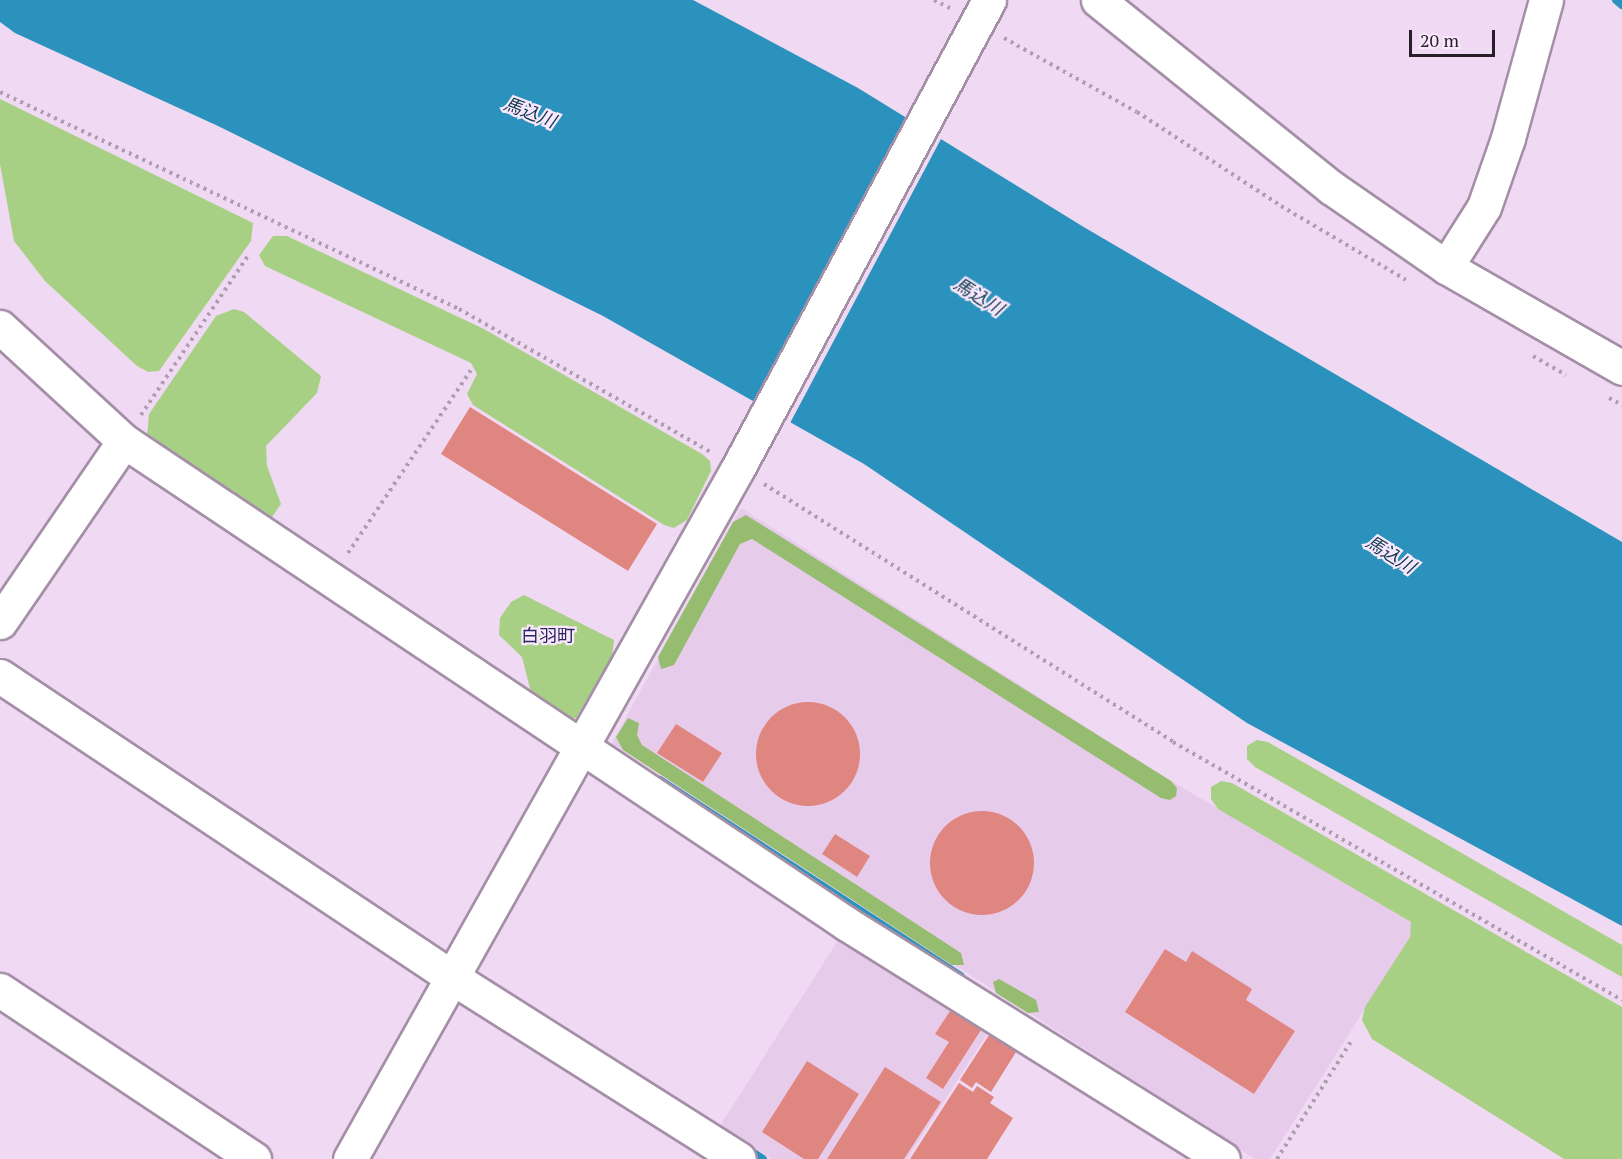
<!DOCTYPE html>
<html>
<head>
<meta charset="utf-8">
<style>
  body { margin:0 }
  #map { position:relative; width:1622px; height:1159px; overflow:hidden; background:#f0d9f3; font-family:"PT Serif","Noto Sans JP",serif }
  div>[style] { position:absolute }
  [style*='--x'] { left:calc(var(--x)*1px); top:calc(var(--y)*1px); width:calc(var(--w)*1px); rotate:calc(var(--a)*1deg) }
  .built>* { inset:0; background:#e7cbeb }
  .green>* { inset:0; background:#a8d084 }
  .forest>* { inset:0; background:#95bc6f }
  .water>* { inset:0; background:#2b92be }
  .pier>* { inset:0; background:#f0d9f3 }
  .stream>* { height:8px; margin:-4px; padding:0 4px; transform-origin:4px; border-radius:4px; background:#2b92be }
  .building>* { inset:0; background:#e08680 }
  .round { border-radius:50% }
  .path>* { height:4px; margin-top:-2px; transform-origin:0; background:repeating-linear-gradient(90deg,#af9db1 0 3px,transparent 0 7.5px) }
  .roads { filter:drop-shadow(2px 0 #a48fa7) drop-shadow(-2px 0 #a48fa7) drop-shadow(0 2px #a48fa7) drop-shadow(0 -2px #a48fa7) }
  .minor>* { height:33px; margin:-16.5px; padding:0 16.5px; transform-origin:16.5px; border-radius:16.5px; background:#fff }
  span { translate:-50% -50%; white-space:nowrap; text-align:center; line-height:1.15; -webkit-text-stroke:4.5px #fae8fd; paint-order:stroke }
  .water-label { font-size:18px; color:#0b374a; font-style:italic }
  .neighbourhood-label { font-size:18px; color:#28255f }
  .scale { position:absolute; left:1409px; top:30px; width:86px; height:27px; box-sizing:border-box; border:3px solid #271e28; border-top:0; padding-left:8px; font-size:18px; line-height:21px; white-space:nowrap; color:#271e28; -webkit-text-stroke:4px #fae8fd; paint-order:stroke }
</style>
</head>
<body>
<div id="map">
  <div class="built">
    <div style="clip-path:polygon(741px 508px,1171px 781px,1411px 922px,1410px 937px,1270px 1159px,1255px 1159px,612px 743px)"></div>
    <div style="clip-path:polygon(840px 937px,989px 1031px,907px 1159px,772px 1159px,720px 1126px)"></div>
  </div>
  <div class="green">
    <div style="clip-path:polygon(0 99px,253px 223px,251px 241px,159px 371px,148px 372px,137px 366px,45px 281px,14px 241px,0 164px)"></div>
    <div style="clip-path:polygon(273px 236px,287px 236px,484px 329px,702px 454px,710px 461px,711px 471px,687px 520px,674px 528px,664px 525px,473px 405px,467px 394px,477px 374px,471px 363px,265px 266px,259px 255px)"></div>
    <div style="clip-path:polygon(234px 309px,244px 312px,321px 376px,317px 393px,266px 446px,267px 466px,281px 504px,270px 520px,154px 446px,147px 436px,149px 414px,216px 316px)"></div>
    <div style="clip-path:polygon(524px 595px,614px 640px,612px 656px,576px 718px,568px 719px,532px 696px,522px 657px,499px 635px,500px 618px,511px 602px)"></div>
    <div style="clip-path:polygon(1257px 740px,1268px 742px,1622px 945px,1622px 977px,1255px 767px,1247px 759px,1247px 746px)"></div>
    <div style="clip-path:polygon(1221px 781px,1232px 783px,1622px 1007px,1622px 1159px,1564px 1159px,1372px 1039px,1362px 1020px,1365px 1007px,1410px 937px,1411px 922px,1218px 809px,1211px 799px,1211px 787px)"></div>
  </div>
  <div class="forest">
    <div style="clip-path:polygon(746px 515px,1171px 781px,1177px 788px,1176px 796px,1170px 800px,1161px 798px,752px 539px,740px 544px,674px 665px,661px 669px,658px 657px,733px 522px)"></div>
    <div style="clip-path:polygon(628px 718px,639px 723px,637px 735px,642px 745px,961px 953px,964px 965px,952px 965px,623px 750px,616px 737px)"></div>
    <div style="clip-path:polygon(999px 979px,1036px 1000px,1039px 1012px,1028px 1013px,996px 993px,993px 982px)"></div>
  </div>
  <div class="water">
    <div style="clip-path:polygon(0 0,693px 0,858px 88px,1082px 226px,1622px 542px,1622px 926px,1247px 723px,864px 464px,603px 316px,218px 126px,15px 33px,0 22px)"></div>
  </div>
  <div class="pier">
    <div style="clip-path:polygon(912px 118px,942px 137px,789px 425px,758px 407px)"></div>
  </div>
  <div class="stream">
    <div style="--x:1616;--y:0;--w:8;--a:40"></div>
    <div style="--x:660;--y:780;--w:359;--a:33.1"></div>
    <div style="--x:748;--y:1149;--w:18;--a:34"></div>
  </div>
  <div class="building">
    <div style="clip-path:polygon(470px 407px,657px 524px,628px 571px,441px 454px)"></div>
    <div class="round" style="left:756px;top:702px;width:104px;height:104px"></div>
    <div style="clip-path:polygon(676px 724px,722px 753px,703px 782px,657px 753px)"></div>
    <div class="round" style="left:930px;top:811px;width:104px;height:104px"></div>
    <div style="clip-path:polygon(835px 834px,870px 856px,857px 877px,822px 854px)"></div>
    <div style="clip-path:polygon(1165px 949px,1186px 962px,1192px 951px,1252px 989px,1246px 1000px,1295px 1031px,1254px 1094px,1125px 1012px)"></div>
    <div style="clip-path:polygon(950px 1011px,981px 1030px,943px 1089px,926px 1078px,949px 1042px,935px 1034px)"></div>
    <div style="clip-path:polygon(989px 1035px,1016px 1052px,991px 1092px,976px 1082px,972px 1088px,960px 1080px)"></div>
    <div style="clip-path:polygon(807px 1061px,859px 1094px,818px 1159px,804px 1159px,762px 1132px)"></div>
    <div style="clip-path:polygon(885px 1067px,941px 1102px,904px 1159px,827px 1159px)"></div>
    <div style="clip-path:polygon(959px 1083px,973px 1092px,977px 1086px,994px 1097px,990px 1103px,1013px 1118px,987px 1159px,910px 1159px)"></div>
  </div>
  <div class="path">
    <div style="--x:934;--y:0;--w:18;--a:27"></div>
    <div style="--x:1004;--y:38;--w:152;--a:29.1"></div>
    <div style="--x:1137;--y:112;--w:172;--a:33.1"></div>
    <div style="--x:1281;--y:206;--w:145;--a:30.6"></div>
    <div style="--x:0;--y:92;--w:508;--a:25.3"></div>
    <div style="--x:459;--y:309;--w:290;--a:29.6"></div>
    <div style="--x:1533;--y:356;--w:38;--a:30"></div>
    <div style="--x:1609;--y:398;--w:15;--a:28"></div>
    <div style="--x:141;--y:415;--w:195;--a:-56.1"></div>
    <div style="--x:764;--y:484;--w:484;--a:32.2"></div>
    <div style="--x:1173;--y:742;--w:518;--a:29.88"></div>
    <div style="--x:348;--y:553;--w:220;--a:-56.1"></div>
    <div style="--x:1277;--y:1159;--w:141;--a:-57.8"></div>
  </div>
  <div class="roads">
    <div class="minor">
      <div style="--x:1098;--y:0;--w:300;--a:38.8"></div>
      <div style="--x:1332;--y:188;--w:139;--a:34.7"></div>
      <div style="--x:1446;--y:267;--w:203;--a:29.8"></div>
      <div style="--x:1446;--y:267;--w:71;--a:-57.7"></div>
      <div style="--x:1484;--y:207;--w:73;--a:-70.8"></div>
      <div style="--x:1508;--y:138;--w:143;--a:-74.6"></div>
      <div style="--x:0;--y:327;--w:168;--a:42.6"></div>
      <div style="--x:124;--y:441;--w:869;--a:33.74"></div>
      <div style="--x:847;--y:924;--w:443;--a:32"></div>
      <div style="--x:0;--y:622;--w:219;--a:-55.6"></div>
      <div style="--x:0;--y:676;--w:544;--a:33.69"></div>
      <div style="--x:453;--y:978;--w:338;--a:32.3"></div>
      <div style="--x:0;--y:990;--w:305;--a:33.6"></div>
      <div style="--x:350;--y:1159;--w:792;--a:-60.69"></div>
      <div style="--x:738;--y:468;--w:531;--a:-61.79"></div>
    </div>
  </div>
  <div class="water-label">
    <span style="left:530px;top:112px;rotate:21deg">馬込川</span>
    <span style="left:979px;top:296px;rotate:32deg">馬込川</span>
    <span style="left:1391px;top:554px;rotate:32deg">馬込川</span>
  </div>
  <div class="neighbourhood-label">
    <span style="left:548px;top:635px">白羽町</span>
  </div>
  <div class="scale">20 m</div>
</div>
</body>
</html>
